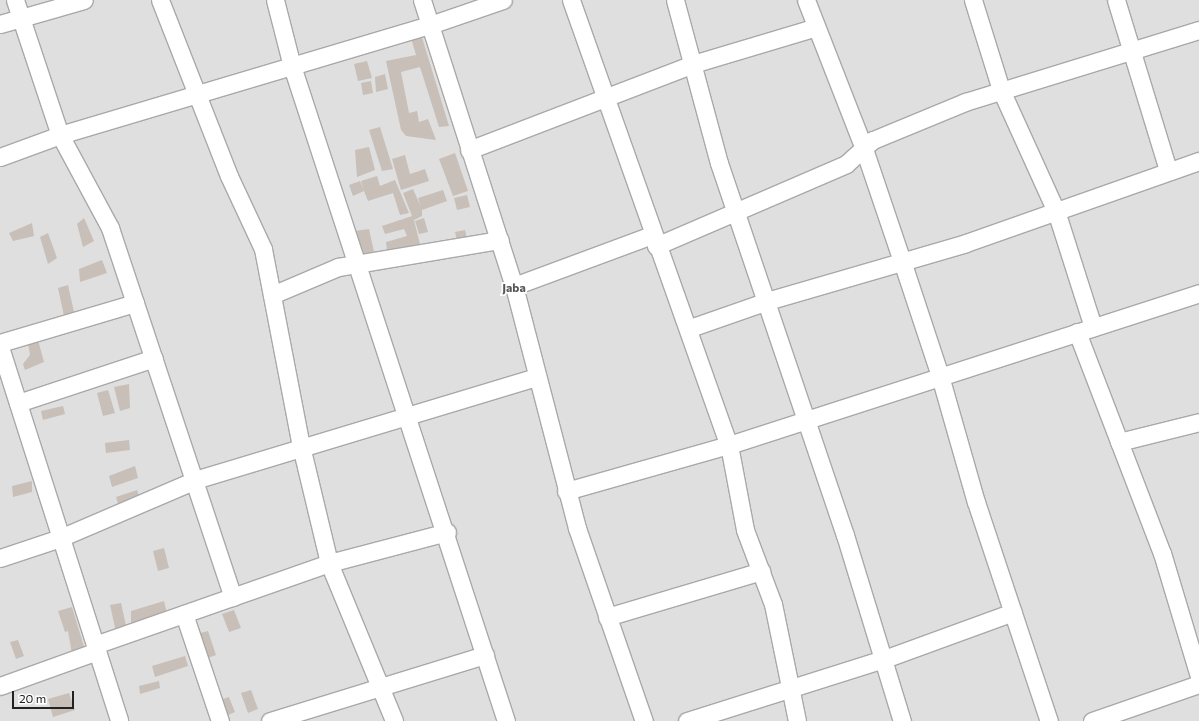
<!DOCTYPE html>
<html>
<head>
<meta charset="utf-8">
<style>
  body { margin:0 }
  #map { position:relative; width:1199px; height:721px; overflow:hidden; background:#f2efe9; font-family:Commissioner,sans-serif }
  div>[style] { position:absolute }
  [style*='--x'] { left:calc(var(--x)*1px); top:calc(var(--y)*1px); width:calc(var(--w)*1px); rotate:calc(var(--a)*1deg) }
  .residential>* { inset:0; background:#e0dfdf }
  .building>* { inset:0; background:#c7bfb8 }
  .roads { filter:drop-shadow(1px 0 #a9a9a9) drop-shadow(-1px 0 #a9a9a9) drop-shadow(0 1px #a9a9a9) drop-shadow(0 -1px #a9a9a9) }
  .street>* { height:17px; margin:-8.5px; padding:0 8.5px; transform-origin:8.5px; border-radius:8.5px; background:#fff }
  span { translate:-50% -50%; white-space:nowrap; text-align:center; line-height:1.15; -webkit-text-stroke:3.5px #fff; paint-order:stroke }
  .quarter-label { font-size:12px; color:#555; font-weight:700 }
  .scale { position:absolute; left:12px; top:691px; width:62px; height:18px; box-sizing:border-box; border:2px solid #222; border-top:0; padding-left:5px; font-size:12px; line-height:14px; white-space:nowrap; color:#222; -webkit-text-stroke:3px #fff; paint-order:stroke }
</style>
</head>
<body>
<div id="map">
  <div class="residential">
    <div style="clip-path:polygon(0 0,1199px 0,1199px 721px,0 721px)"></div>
  </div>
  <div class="building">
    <div style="clip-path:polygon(421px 34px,449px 126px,439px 127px,420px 67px,401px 72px,409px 113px,417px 111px,419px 122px,428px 119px,436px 140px,406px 136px,401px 130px,386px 61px,416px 55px,411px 38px)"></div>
    <div style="clip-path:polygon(367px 61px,372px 78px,358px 81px,354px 64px)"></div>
    <div style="clip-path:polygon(385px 74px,388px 89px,376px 92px,375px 77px)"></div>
    <div style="clip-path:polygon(371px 81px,373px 93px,363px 95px,361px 83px)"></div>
    <div style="clip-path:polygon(380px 127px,393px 169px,382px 171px,369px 130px)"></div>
    <div style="clip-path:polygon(369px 147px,375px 170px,357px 177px,355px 150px)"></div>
    <div style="clip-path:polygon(455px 153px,468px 191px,453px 196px,439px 159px)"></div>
    <div style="clip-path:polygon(405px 155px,410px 174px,425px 169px,429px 181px,401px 190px,392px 159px)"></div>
    <div style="clip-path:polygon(377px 176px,380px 186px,395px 180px,409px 213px,400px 215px,393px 193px,368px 201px,364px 191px,353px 196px,349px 185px,360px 181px,364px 191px,361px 181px)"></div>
    <div style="clip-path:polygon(413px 189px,421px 207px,418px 198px,443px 190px,447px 201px,422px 210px,422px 216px,414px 220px,420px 244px,387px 250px,386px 242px,407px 236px,404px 229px,385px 234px,382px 226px,412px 216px,403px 193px)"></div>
    <div style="clip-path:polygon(467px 195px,470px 207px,457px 210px,454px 198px)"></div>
    <div style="clip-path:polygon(84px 218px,94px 241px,83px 247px,77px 224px)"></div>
    <div style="clip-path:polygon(424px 218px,428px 232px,419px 234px,415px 221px)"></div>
    <div style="clip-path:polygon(32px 223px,34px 236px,13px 241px,9px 233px)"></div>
    <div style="clip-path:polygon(369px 229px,374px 252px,361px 255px,355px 231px)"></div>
    <div style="clip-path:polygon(465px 230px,467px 239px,457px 241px,455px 232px)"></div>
    <div style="clip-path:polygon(48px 233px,57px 258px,48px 264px,40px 237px)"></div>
    <div style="clip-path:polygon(102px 260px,107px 273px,80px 282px,79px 269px)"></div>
    <div style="clip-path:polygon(68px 285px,74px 312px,64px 316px,58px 288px)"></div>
    <div style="clip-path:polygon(38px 340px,44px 362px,25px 370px,23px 364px,30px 355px,28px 343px)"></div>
    <div style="clip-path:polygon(129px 384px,130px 408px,120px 411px,114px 387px)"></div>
    <div style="clip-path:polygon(108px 390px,115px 413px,103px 416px,97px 393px)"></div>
    <div style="clip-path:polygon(63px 406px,65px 414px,43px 420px,41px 411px)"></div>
    <div style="clip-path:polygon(129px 440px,130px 450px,106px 453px,105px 443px)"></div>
    <div style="clip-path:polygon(135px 466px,138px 478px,112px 487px,109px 476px)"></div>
    <div style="clip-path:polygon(32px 481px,32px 492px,13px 497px,12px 486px)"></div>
    <div style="clip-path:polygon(137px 490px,140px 499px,119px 507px,116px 497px)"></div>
    <div style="clip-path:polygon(164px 548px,169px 568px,158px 571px,153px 551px)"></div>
    <div style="clip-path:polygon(164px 601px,167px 614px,131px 623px,131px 611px)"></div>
    <div style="clip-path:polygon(121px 603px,127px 630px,116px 632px,110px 605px)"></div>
    <div style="clip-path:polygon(72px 607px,85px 650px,72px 654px,68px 631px,65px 632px,58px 611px)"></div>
    <div style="clip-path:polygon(234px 610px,241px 628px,229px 632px,222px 614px)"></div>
    <div style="clip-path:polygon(208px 631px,216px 655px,205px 659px,197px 634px)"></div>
    <div style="clip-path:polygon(18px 640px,24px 656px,16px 659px,10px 642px)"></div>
    <div style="clip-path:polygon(185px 656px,188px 666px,155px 677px,152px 666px)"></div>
    <div style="clip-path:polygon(159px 681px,160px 688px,140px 694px,139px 686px)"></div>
    <div style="clip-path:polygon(251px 690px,258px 709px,248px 713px,241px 693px)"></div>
    <div style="clip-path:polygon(69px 693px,75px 710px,53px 717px,48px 699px)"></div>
    <div style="clip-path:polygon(229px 697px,235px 712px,226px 716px,220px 700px)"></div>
  </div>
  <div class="roads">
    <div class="street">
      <div style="--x:15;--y:0;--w:142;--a:71.6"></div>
      <div style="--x:60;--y:135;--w:106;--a:61.7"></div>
      <div style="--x:110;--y:228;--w:389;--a:71.6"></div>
      <div style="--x:160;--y:0;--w:189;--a:68.6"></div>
      <div style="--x:229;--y:176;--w:81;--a:65"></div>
      <div style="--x:263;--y:249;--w:201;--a:79.1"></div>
      <div style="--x:301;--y:446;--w:120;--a:76.5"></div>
      <div style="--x:329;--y:563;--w:171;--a:67.6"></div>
      <div style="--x:275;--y:0;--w:68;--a:75.6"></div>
      <div style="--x:292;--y:66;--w:689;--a:71.91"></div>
      <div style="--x:422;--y:0;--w:300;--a:72.2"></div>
      <div style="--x:514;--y:286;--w:250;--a:75.4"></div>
      <div style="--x:577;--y:528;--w:204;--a:70.9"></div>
      <div style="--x:571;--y:0;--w:472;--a:70.5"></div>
      <div style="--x:729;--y:445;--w:86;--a:79.3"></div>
      <div style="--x:745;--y:530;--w:79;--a:69.3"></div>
      <div style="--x:773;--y:604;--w:119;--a:78.4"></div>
      <div style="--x:675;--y:0;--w:169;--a:74.9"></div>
      <div style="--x:719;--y:163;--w:393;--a:71.3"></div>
      <div style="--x:845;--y:535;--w:195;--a:73"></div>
      <div style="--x:806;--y:0;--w:157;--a:68.7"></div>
      <div style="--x:863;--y:146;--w:121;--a:71.3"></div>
      <div style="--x:902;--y:261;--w:121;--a:71.7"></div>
      <div style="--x:940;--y:376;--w:131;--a:74.1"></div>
      <div style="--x:976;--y:502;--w:231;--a:71.6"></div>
      <div style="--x:973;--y:0;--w:94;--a:72.7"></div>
      <div style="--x:1001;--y:90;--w:133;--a:65.6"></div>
      <div style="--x:1056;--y:211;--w:122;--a:72.3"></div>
      <div style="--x:1116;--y:0;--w:178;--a:73"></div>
      <div style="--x:0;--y:24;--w:87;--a:-15.9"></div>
      <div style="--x:469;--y:150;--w:240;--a:-21"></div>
      <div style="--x:693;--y:64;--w:128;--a:-16.7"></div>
      <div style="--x:0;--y:157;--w:64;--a:-20.1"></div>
      <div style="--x:60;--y:135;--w:386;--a:-16.6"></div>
      <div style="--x:430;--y:25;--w:77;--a:-18.9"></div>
      <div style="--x:656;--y:246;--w:207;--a:-23.3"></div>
      <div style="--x:846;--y:164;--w:36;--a:-42"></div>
      <div style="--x:873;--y:140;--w:100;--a:-22.4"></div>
      <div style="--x:965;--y:102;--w:245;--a:-17.1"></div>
      <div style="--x:514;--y:286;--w:147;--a:-20.3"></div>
      <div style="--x:272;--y:295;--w:72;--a:-23"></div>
      <div style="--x:338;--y:267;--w:164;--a:-9.5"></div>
      <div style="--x:690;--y:328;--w:82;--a:-19.3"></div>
      <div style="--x:767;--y:301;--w:207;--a:-16.2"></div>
      <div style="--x:966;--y:243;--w:247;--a:-19.4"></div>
      <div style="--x:1077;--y:332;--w:237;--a:69"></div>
      <div style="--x:1162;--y:553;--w:128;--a:73.3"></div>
      <div style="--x:0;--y:343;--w:141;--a:-16.5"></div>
      <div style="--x:0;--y:347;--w:392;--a:72.3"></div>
      <div style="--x:18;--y:403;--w:143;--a:-18.3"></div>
      <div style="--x:1119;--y:442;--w:82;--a:-14"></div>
      <div style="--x:566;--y:491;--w:169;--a:-15.8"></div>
      <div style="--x:729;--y:445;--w:494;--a:-17.9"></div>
      <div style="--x:0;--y:558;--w:63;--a:-18.4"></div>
      <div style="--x:60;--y:538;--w:147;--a:-23.2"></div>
      <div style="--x:195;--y:480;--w:357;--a:-16.8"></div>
      <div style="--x:184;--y:614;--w:113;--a:71.4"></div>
      <div style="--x:607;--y:617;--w:161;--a:-16.6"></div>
      <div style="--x:95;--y:645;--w:248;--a:-19.3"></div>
      <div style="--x:329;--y:563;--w:122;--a:-14.7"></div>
      <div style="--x:0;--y:686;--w:103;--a:-19.8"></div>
      <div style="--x:270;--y:721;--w:225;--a:-17.1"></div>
      <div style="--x:687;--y:721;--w:207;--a:-17.5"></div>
      <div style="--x:884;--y:659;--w:137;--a:-20"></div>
      <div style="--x:1092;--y:721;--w:113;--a:-19.1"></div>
    </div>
  </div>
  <div class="quarter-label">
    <span style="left:514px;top:288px">Jaba</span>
  </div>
  <div class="scale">20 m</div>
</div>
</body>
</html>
